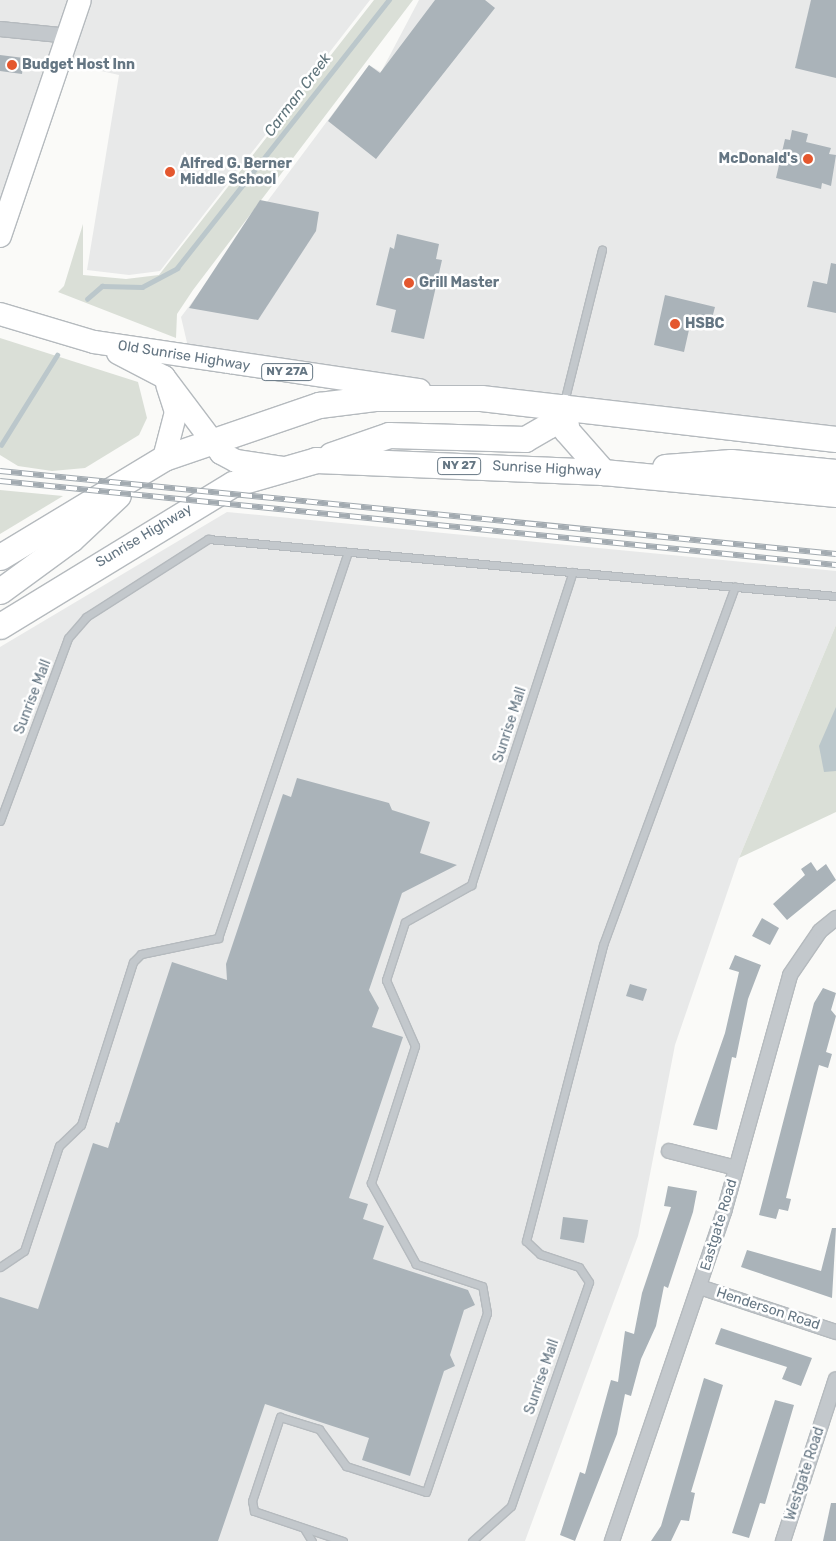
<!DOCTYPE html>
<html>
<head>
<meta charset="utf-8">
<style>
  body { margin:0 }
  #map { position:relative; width:836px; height:1541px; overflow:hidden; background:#fafaf8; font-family:Rubik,sans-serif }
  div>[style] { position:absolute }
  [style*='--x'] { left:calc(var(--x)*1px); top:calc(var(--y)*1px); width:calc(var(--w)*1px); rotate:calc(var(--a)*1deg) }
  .built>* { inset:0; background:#e8e9e9 }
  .green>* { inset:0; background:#dadfd7 }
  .water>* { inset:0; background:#bbc7cb }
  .stream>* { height:4.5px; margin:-2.25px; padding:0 2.25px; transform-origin:2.25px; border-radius:2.25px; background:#bbc7cb }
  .building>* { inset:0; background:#aab3b9 }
  .roads { filter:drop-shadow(1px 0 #b5babe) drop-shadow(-1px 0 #b5babe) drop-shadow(0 1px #b5babe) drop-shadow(0 -1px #b5babe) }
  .lane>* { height:7px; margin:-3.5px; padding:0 3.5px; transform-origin:3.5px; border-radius:3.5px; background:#c3c8cc }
  .street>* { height:14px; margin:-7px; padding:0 7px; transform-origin:7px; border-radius:7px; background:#c3c8cc }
  .primary>* { height:22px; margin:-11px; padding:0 11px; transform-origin:11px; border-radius:11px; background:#fff }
  .highway>* { height:25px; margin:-12.5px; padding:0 12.5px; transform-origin:12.5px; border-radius:12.5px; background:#fff }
  .rail>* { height:5.5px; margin-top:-2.75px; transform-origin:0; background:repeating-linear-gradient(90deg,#fff 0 11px,#a2aab0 0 22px); box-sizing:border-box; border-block:1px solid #a2aab0 }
  .dots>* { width:14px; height:14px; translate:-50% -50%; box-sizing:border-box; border:2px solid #fff; border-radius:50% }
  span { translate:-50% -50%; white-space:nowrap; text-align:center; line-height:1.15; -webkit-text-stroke:5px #fff; paint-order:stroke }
  .shield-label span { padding:1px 4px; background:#fff; border:1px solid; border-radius:4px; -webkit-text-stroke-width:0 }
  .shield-label { font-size:12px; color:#657683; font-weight:700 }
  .poi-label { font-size:14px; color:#657683; font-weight:700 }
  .left { translate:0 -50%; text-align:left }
  .right { translate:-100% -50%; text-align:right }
  .street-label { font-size:14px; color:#657683 }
  .water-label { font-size:15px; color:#60757c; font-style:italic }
</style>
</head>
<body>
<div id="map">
  <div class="built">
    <div style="clip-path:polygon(0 0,370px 0,160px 271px,129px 275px,87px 270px,119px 75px,48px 59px,33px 118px,0 205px)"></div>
    <div style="clip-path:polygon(419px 0,836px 0,836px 427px,192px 364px,181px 317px,369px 65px,381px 72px)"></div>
    <div style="clip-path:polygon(227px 512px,836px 571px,836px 625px,739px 858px,675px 1045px,638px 1236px,525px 1541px,0 1541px,0 647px)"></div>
  </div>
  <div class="green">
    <div style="clip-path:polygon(374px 0,413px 0,193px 290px,177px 314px,176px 338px,58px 292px,64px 286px,83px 224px,83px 275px,126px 279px,159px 275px)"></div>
    <div style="clip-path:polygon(0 338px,138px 382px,147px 418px,139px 435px,85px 468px,52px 471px,18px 466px,0 455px)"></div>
    <div style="clip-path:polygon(0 490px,63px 496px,0 534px)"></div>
    <div style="clip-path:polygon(836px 625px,836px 812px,739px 858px)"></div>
  </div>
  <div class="water">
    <div style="clip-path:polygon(836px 707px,836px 771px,824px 772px,819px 746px)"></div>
  </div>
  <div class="stream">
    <div style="--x:87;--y:299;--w:20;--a:-41"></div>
    <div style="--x:102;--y:286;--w:40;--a:1.4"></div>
    <div style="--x:142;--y:287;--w:40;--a:-28"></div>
    <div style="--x:177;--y:268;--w:342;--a:-51.7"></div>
    <div style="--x:1;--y:445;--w:106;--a:-58.1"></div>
  </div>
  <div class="building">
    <div style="clip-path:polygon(435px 0,485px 0,495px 8px,376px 159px,328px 121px,369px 65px,380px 73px)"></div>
    <div style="clip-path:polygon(811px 0,836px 0,836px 78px,795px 68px)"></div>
    <div style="clip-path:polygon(0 55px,24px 58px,22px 74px,0 71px)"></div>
    <div style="clip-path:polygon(792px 130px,808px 134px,806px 142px,831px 148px,829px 154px,836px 155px,831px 186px,822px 183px,821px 189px,776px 178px,785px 139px,790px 140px)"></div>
    <div style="clip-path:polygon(260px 200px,319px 212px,316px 231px,258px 320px,189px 308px)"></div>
    <div style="clip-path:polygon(397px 234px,439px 244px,436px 259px,442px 260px,424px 339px,391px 332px,396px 310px,376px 305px,390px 247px,394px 249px)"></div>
    <div style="clip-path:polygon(831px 263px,836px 264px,836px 313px,807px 307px,813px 281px,827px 284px)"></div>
    <div style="clip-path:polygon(665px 295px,715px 307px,710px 326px,691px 321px,684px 352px,654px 345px)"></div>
    <div style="clip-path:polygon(297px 778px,389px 803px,392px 810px,430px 822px,420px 853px,457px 865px,402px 893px,369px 990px,379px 1008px,372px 1027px,403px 1037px,349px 1198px,368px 1204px,363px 1219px,384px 1226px,373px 1259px,468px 1290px,475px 1305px,464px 1310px,450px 1355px,455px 1366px,444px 1371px,410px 1476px,362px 1460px,369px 1438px,265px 1404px,218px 1541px,0 1541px,0 1297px,38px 1309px,93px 1143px,108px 1148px,116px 1122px,119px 1123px,172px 962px,227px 980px,226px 964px,283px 794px,291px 797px)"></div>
    <div style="clip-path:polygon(811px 862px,817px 871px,826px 864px,836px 880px,787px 920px,773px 904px,805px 875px,801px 869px)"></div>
    <div style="clip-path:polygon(762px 918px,779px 928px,770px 945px,752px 936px)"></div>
    <div style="clip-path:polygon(735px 955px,761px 965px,748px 999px,736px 1058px,732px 1057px,717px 1130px,693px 1125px,725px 1033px,739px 972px,729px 969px)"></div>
    <div style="clip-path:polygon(630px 984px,647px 989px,643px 1001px,626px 996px)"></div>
    <div style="clip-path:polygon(823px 988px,836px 993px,831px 1010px,836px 1016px,826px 1052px,832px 1054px,828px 1068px,819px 1065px,786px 1198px,791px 1199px,788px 1211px,779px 1209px,776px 1219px,759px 1215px,814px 1003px)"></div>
    <div style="clip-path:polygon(668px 1186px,697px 1191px,693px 1212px,668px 1288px,664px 1286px,656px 1326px,641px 1359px,631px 1396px,625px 1394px,617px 1434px,575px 1541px,560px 1535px,580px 1472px,585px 1474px,611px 1380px,618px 1382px,625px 1331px,634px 1334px,642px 1293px,671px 1207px,664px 1206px)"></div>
    <div style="clip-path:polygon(563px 1217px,588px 1220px,584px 1243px,560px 1239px)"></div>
    <div style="clip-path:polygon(832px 1228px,836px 1228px,832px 1298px,741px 1267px,747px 1250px,821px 1271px)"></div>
    <div style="clip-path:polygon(721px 1328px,812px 1358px,801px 1386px,782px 1379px,787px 1367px,715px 1344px)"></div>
    <div style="clip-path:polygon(704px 1378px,723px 1385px,691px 1492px,695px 1493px,689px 1521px,681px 1520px,671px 1541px,651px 1541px,661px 1526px)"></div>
    <div style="clip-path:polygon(775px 1400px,794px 1405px,765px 1504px,760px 1503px,749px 1538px,732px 1533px)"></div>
    <div style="clip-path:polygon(831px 1503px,836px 1503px,836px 1541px,823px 1541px)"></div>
  </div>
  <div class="roads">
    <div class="lane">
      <div style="--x:564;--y:402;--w:157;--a:-76"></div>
      <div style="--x:0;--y:821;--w:195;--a:-69.6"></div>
      <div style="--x:68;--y:638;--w:28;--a:-49"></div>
      <div style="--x:86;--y:617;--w:145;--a:-32.6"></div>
      <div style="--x:208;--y:539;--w:631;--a:5.19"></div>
      <div style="--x:0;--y:1267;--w:29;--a:-34"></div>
      <div style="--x:24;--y:1251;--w:111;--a:-71.6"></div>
      <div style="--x:59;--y:1146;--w:30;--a:-44"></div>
      <div style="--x:81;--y:1125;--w:171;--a:-72.3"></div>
      <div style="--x:133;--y:962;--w:11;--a:-45"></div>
      <div style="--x:141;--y:954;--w:79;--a:-11.7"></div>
      <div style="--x:218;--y:938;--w:407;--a:-71.4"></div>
      <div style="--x:305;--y:1530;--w:13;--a:58"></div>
      <div style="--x:343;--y:1541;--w:94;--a:-161.4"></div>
      <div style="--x:254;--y:1511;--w:10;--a:-101"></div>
      <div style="--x:252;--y:1501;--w:89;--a:-71.6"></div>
      <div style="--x:280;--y:1417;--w:41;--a:17.1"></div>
      <div style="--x:319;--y:1429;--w:46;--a:53.9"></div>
      <div style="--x:346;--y:1466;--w:84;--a:18"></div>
      <div style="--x:426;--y:1492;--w:189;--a:-71.2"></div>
      <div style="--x:487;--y:1313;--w:27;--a:-100"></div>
      <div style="--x:482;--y:1286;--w:70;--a:-161.6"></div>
      <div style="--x:416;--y:1264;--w:93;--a:-119.1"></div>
      <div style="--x:371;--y:1183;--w:144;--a:-72.2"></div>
      <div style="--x:415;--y:1046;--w:72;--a:-113.7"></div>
      <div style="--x:386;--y:980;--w:61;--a:-71.9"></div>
      <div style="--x:405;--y:922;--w:76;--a:-29.3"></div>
      <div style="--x:471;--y:885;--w:329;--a:-72"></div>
      <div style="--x:472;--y:1541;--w:52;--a:-41.9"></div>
      <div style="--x:511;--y:1506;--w:237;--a:-70.8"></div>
      <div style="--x:589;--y:1282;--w:18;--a:-124"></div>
      <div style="--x:579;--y:1267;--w:41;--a:-161.6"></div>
      <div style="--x:540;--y:1254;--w:19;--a:-137"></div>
      <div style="--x:526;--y:1241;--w:306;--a:-75.4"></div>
      <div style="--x:603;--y:945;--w:382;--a:-69.8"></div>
    </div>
    <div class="street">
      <div style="--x:0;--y:29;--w:70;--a:5.7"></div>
      <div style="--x:669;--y:1151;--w:69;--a:14.2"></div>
      <div style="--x:700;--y:1287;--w:143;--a:18.3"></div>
      <div style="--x:612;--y:1541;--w:348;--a:-71.2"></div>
      <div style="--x:724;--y:1212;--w:246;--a:-74.4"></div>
      <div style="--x:790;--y:975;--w:53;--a:-55.7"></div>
      <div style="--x:820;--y:931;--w:21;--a:-39"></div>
      <div style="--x:783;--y:1541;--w:170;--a:-71.9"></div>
    </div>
    <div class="primary">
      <div style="--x:0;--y:236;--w:249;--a:-71.3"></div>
      <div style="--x:0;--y:314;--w:98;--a:16.6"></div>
      <div style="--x:94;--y:342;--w:329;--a:8.4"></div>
      <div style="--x:118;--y:353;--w:52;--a:27.6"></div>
      <div style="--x:164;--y:377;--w:95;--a:53.1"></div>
      <div style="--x:221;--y:453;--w:17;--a:28"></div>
      <div style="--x:236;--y:461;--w:49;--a:8.3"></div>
      <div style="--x:164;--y:458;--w:48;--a:-75.4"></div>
      <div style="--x:176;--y:412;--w:28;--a:-108"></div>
    </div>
    <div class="highway">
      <div style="--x:563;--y:407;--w:24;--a:81"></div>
      <div style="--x:567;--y:431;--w:55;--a:48.7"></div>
      <div style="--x:331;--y:455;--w:61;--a:-19"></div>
      <div style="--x:389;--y:435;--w:136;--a:1.7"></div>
      <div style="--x:525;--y:439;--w:28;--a:-30"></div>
      <div style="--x:549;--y:425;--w:23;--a:-52"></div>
      <div style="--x:665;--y:467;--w:66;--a:-4.3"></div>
      <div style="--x:731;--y:462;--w:105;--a:5.4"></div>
      <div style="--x:0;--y:557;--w:192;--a:-31.1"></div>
      <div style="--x:164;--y:458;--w:164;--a:-18.9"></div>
      <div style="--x:319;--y:405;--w:56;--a:-7.1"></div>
      <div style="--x:375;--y:398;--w:106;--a:0"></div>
      <div style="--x:481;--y:398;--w:357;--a:6.6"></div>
      <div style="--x:0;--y:591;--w:88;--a:-36.2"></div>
      <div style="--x:71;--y:539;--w:64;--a:-43.1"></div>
      <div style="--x:0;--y:626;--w:273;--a:-31.4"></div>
      <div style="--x:233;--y:484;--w:86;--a:-16.1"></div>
      <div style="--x:316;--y:460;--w:287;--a:2.4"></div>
      <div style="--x:603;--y:472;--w:234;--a:5.4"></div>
    </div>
  </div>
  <div class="rail">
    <div style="--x:0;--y:471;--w:840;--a:5.67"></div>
    <div style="--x:0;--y:481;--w:840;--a:5.74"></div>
  </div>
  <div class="dots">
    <div style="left:12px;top:65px;background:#e4572e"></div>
    <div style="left:808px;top:159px;background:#e4572e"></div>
    <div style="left:170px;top:172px;background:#e4572e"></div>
    <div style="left:409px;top:283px;background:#e4572e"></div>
    <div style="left:675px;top:324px;background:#e4572e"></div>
  </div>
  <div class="shield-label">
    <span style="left:287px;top:372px">NY 27A</span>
    <span style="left:459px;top:466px">NY 27</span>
  </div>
  <div class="poi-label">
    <span class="left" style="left:22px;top:65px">Budget Host Inn</span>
    <span class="right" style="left:798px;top:159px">McDonald's</span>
    <span class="left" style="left:180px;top:172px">Alfred G. Berner<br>Middle School</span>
    <span class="left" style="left:419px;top:283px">Grill Master</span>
    <span class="left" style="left:685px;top:324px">HSBC</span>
  </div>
  <div class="street-label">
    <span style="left:184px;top:356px;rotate:9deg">Old Sunrise Highway</span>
    <span style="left:547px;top:469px;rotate:3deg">Sunrise Highway</span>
    <span style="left:144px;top:536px;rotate:-31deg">Sunrise Highway</span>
    <span style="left:33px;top:697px;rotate:-69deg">Sunrise Mall</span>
    <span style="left:510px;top:725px;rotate:-72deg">Sunrise Mall</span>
    <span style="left:719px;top:1225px;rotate:-73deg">Eastgate Road</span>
    <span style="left:768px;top:1309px;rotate:18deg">Henderson Road</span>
    <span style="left:542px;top:1377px;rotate:-71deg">Sunrise Mall</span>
    <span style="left:805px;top:1474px;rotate:-72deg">Westgate Road</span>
  </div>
  <div class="water-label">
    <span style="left:298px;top:95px;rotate:-53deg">Carman Creek</span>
  </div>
</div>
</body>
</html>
